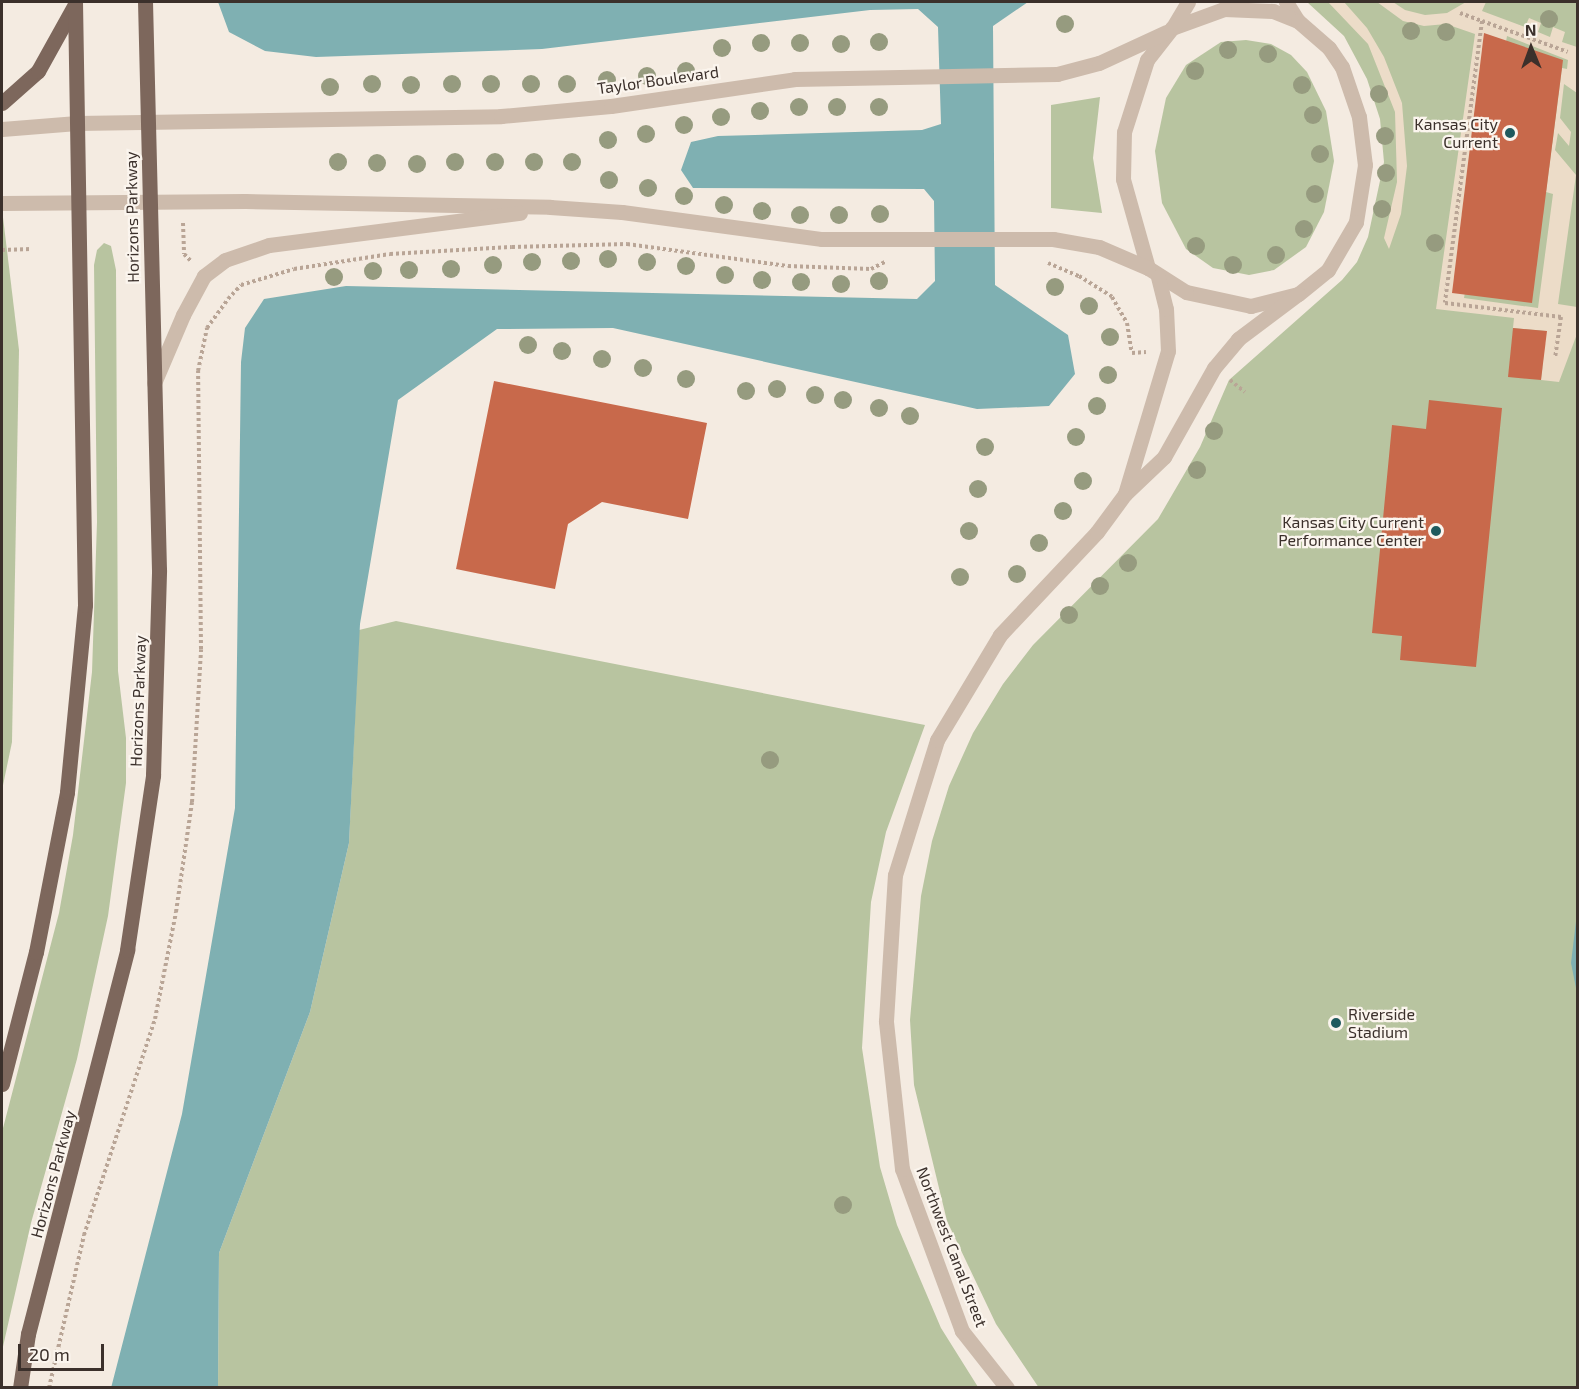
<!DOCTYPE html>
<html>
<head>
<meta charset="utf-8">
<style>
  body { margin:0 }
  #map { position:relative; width:1579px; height:1389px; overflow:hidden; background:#f4ebe1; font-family:"Exo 2",sans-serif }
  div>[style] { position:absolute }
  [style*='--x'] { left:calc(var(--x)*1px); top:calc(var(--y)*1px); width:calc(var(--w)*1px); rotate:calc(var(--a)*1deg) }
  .green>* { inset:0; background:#b8c4a0 }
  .plaza>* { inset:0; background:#ecdcc8 }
  .water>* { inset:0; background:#7fb0b2 }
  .building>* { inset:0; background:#c8694b }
  .path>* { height:4px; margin-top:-2px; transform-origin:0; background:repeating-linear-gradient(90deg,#b9a596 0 3px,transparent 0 6px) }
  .minor>* { height:15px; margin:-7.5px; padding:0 7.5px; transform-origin:7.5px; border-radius:7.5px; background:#cdbbac }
  .major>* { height:15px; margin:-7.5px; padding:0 7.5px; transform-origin:7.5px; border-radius:7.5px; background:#7d675c }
  .trees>* { width:18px; height:18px; margin:-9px; border-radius:50%; background:#969b7f }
  .dots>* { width:16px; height:16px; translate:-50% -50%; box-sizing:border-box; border:3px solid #fbf5ee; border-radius:50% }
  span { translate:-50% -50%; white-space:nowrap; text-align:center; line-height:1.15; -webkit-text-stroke:4.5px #fbf5ee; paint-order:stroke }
  .street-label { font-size:16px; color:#3b302b }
  .poi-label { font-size:16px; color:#3b302b }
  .right { translate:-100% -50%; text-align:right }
  .left { translate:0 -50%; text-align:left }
  .frame { position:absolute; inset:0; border:3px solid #3b302b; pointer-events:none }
  .north { position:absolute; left:1501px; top:18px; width:60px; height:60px; -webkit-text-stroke:4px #fbf5ee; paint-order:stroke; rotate:359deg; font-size:16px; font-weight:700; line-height:24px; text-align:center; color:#3b302b }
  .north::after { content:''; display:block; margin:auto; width:21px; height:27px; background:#3b302b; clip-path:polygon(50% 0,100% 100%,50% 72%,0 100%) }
  .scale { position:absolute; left:18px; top:1344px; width:86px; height:27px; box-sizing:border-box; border:3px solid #3b302b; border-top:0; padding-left:8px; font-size:18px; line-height:21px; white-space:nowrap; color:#3b302b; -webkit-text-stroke:4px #fbf5ee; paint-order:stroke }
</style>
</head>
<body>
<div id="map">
  <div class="green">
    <div style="clip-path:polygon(1307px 2px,1577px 2px,1577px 1387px,1039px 1388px,996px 1324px,947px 1221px,914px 1085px,910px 1020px,921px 896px,932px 841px,949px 786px,973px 733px,1003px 684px,1033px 645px,1158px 519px,1200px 447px,1229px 380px,1342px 280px,1357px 262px,1368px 237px,1384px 162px,1380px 119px,1367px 79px,1344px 36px)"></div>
    <div style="clip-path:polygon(1246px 40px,1271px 44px,1291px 55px,1307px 72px,1326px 111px,1334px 161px,1324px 212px,1306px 247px,1274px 270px,1249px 275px,1213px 268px,1186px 249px,1162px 203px,1155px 151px,1166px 98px,1186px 65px,1221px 42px)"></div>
    <div style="clip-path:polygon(1100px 97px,1093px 158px,1102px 213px,1051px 208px,1051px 105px)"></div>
    <div style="clip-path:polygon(2px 209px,19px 350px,12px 742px,2px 790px)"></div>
    <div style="clip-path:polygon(104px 243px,111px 246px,116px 270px,118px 671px,126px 738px,126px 783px,108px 916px,77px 1059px,31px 1223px,2px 1351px,2px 1132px,59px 913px,73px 835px,92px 672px,97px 522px,94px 265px,97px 250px)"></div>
    <div style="clip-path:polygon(396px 621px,925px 725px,886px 832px,871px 902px,862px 1048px,880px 1167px,897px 1225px,941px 1328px,978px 1387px,218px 1388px,219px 1253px,310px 1012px,349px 843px,359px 630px)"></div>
  </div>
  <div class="plaza">
    <div style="clip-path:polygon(1328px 2px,1344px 2px,1367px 28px,1384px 57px,1402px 103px,1407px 166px,1401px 214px,1389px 249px,1384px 238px,1397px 182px,1395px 112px,1368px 44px)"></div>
    <div style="clip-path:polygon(evenodd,1377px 2px,1393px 2px,1405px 10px,1425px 15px,1447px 13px,1466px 2px,1486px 2px,1482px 11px,1525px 27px,1529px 18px,1541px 23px,1538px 32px,1550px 37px,1553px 27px,1565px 32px,1562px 42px,1577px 47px,1577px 93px,1564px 84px,1560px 118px,1571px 132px,1569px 146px,1558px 133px,1555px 150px,1576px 175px,1558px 304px,1577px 307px,1577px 334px,1559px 382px,1541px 380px,1546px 331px,1513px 328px,1514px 318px,1436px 309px,1475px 34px,1446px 24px,1424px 26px,1403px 21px,1377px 2px,1507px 36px,1568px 60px,1567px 69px,1562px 68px,1546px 192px,1553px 194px,1538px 308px,1464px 298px,1507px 36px)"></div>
  </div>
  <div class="water">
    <div style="clip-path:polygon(218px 2px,1028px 2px,993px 26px,995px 285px,1068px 335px,1075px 374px,1049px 406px,977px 409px,613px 328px,497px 329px,398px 400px,360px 624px,349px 843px,310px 1012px,219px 1253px,218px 1387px,111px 1388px,182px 1114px,235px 808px,241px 362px,245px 328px,264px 299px,346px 286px,917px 299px,935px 281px,934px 201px,924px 189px,693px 188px,681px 170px,691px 142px,718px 136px,922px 130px,941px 124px,938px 27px,918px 9px,870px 10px,542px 49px,316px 57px,265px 51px,229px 32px)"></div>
    <div style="clip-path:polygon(1577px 913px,1577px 993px,1571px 963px)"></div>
  </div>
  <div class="building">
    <div style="clip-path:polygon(1484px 33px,1563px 60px,1532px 303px,1452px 293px)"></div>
    <div style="clip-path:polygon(1513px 328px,1547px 331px,1541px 380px,1508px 377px)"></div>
    <div style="clip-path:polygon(494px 381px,707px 423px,688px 519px,602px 502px,568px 524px,555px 589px,456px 569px)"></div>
    <div style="clip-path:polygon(1429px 400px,1502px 408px,1476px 667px,1400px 660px,1402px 636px,1372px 633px,1392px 425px,1426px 429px)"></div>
  </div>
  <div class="path">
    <div style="--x:1460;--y:13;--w:23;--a:20"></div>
    <div style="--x:1482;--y:21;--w:284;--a:97.5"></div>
    <div style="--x:1445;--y:303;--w:117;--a:6.9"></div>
    <div style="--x:1561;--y:317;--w:41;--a:98.3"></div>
    <div style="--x:1482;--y:21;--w:91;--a:19.8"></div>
    <div style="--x:183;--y:223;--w:31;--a:88"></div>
    <div style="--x:184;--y:254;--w:10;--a:45"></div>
    <div style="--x:2;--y:250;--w:29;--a:-2"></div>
    <div style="--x:1048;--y:263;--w:34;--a:23"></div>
    <div style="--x:1079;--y:276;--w:39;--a:32"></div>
    <div style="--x:1112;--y:297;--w:30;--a:60"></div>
    <div style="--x:1127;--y:323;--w:30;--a:81"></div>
    <div style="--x:1132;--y:353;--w:14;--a:-4"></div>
    <div style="--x:1230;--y:380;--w:19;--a:39"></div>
    <div style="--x:49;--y:1388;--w:157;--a:-77.1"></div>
    <div style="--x:84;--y:1235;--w:227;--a:-71.8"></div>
    <div style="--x:155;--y:1019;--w:109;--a:-78.9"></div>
    <div style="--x:176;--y:912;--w:111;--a:-81.7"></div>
    <div style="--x:192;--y:802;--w:153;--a:-86.6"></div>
    <div style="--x:201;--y:649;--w:278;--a:-90.6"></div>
    <div style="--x:198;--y:371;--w:44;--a:-78.2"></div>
    <div style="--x:207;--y:328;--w:36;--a:-54"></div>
    <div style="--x:228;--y:299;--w:19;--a:-47"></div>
    <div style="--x:241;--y:285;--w:55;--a:-16.8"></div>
    <div style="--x:294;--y:269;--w:97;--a:-8.9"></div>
    <div style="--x:390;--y:254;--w:122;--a:-3.3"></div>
    <div style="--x:512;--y:247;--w:115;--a:-1.5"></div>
    <div style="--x:627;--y:244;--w:162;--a:7.8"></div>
    <div style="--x:788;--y:266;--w:83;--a:2.1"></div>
    <div style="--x:871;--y:269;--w:16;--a:-27"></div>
  </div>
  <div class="minor">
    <div style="--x:1286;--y:2;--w:22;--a:58"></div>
    <div style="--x:1224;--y:9;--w:49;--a:2.3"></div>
    <div style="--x:1273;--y:11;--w:27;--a:22"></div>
    <div style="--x:1298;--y:21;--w:41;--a:41.1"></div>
    <div style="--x:1329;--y:48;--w:23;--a:56"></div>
    <div style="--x:1342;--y:67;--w:53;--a:71.2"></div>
    <div style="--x:1359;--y:117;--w:48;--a:82.9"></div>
    <div style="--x:1365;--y:165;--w:58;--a:99"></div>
    <div style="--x:1356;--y:222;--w:56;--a:120.3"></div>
    <div style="--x:1328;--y:270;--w:38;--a:141"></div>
    <div style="--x:1298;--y:294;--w:49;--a:165.7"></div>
    <div style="--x:1251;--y:306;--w:66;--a:-167.8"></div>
    <div style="--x:1186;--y:292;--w:45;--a:-147.7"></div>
    <div style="--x:1148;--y:268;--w:92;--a:-105.7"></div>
    <div style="--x:1123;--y:179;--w:47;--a:-88.8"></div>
    <div style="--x:1124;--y:132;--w:76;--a:-72.3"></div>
    <div style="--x:1147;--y:60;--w:41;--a:-52"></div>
    <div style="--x:1172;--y:28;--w:55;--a:-20.1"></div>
    <div style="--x:1173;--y:27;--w:29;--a:-59"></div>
    <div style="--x:2;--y:129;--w:75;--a:-4.6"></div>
    <div style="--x:77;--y:123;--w:424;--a:-0.9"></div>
    <div style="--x:501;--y:116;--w:110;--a:-5.2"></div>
    <div style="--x:611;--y:106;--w:186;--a:-8.3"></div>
    <div style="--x:795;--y:79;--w:262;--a:-1.1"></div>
    <div style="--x:1057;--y:74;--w:43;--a:-14.7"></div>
    <div style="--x:1099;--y:63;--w:74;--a:-24.8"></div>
    <div style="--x:2;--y:203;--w:243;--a:-0.5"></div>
    <div style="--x:245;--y:201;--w:305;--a:1.1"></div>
    <div style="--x:550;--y:207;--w:72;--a:4"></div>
    <div style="--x:622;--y:212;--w:202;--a:7.7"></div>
    <div style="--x:822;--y:239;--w:231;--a:0"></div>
    <div style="--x:1053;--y:239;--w:47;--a:9.9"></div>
    <div style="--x:1099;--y:247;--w:53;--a:23.2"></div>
    <div style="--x:154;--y:383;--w:74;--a:-66.9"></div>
    <div style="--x:183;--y:315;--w:44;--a:-61.7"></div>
    <div style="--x:204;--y:276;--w:26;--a:-37"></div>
    <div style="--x:225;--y:260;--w:46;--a:-18.8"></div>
    <div style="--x:269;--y:245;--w:253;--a:-7.3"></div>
    <div style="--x:1125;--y:494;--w:149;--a:-73.3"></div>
    <div style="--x:1168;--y:351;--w:42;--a:-92.7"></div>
    <div style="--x:1166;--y:309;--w:33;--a:-104"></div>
    <div style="--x:1007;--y:1388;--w:73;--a:-128.3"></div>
    <div style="--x:962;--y:1331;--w:173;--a:-110.3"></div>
    <div style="--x:902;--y:1169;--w:149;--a:-96.2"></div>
    <div style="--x:886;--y:1021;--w:146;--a:-86.5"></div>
    <div style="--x:895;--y:875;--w:141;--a:-72.7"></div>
    <div style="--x:937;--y:740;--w:122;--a:-59"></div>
    <div style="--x:1000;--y:635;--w:141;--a:-46.7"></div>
    <div style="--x:1097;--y:532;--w:47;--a:-53.6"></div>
    <div style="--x:1125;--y:494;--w:54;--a:-43.5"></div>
    <div style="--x:1164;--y:457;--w:102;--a:-60.7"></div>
    <div style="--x:1214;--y:368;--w:38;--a:-50"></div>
    <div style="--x:1238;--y:339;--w:75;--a:-36.9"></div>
  </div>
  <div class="major">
    <div style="--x:2;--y:103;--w:48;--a:-41.6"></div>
    <div style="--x:38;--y:71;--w:74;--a:-61"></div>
    <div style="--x:2;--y:1084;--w:136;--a:-75.6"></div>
    <div style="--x:36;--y:952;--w:163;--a:-79"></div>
    <div style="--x:67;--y:792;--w:188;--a:-84.5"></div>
    <div style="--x:85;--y:605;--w:603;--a:-90.95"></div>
    <div style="--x:20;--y:1388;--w:55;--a:-81.6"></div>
    <div style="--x:28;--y:1334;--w:397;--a:-75.5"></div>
    <div style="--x:127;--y:950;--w:177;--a:-81.5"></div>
    <div style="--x:153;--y:775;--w:205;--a:-88.3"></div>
    <div style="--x:159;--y:570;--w:568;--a:-91.41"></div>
  </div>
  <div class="trees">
    <div style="left:1549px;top:19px"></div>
    <div style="left:1065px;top:24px"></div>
    <div style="left:1411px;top:31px"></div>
    <div style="left:1446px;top:32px"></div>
    <div style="left:879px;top:42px"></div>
    <div style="left:761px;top:43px"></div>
    <div style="left:800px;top:43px"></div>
    <div style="left:841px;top:44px"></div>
    <div style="left:722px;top:48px"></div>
    <div style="left:1228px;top:50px"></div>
    <div style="left:1268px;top:54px"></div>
    <div style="left:686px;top:71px"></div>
    <div style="left:1195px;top:71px"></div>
    <div style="left:647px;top:76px"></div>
    <div style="left:607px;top:80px"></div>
    <div style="left:372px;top:84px"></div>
    <div style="left:452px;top:84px"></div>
    <div style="left:491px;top:84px"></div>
    <div style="left:531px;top:84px"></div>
    <div style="left:567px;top:84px"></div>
    <div style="left:411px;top:85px"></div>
    <div style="left:1302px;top:85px"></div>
    <div style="left:330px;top:87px"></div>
    <div style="left:1379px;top:94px"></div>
    <div style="left:799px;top:107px"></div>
    <div style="left:837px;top:107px"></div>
    <div style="left:879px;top:107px"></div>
    <div style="left:760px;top:111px"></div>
    <div style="left:1313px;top:115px"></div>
    <div style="left:721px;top:117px"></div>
    <div style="left:684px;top:125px"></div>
    <div style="left:646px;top:134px"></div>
    <div style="left:1385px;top:136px"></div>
    <div style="left:608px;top:140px"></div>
    <div style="left:1320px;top:154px"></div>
    <div style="left:338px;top:162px"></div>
    <div style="left:455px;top:162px"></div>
    <div style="left:495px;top:162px"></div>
    <div style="left:534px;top:162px"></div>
    <div style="left:572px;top:162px"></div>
    <div style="left:377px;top:163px"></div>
    <div style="left:417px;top:164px"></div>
    <div style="left:1386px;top:173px"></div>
    <div style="left:609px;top:180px"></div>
    <div style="left:648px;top:188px"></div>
    <div style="left:1315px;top:194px"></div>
    <div style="left:684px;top:196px"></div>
    <div style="left:724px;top:205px"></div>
    <div style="left:1382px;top:209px"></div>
    <div style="left:762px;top:211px"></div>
    <div style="left:880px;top:214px"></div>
    <div style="left:800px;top:215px"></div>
    <div style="left:839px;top:215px"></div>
    <div style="left:1304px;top:229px"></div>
    <div style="left:1435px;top:243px"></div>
    <div style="left:1196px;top:246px"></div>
    <div style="left:1276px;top:255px"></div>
    <div style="left:608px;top:259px"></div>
    <div style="left:571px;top:261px"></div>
    <div style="left:532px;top:262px"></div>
    <div style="left:647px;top:262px"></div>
    <div style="left:493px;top:265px"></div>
    <div style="left:1233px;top:265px"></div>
    <div style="left:686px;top:266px"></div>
    <div style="left:451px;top:269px"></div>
    <div style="left:409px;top:270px"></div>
    <div style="left:373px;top:271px"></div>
    <div style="left:725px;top:275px"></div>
    <div style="left:334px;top:277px"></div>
    <div style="left:762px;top:280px"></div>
    <div style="left:879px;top:281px"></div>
    <div style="left:801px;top:282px"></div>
    <div style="left:841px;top:284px"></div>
    <div style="left:1055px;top:287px"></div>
    <div style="left:1089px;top:306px"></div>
    <div style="left:1110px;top:337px"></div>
    <div style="left:528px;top:345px"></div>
    <div style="left:562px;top:351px"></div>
    <div style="left:602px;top:359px"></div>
    <div style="left:643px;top:368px"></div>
    <div style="left:1108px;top:375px"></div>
    <div style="left:686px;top:379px"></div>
    <div style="left:777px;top:389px"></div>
    <div style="left:746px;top:391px"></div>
    <div style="left:815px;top:395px"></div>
    <div style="left:843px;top:400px"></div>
    <div style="left:1097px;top:406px"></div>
    <div style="left:879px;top:408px"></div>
    <div style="left:910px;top:416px"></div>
    <div style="left:1214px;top:431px"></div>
    <div style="left:1076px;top:437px"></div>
    <div style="left:985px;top:447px"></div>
    <div style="left:1197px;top:470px"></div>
    <div style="left:1083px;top:481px"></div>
    <div style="left:978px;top:489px"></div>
    <div style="left:1063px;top:511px"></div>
    <div style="left:969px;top:531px"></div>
    <div style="left:1039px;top:543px"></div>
    <div style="left:1128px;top:563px"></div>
    <div style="left:1017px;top:574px"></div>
    <div style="left:960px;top:577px"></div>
    <div style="left:1100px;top:586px"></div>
    <div style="left:1069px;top:615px"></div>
    <div style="left:770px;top:760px"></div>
    <div style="left:843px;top:1205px"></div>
  </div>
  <div class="dots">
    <div style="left:1510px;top:133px;background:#1f5a5e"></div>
    <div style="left:1436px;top:531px;background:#1f5a5e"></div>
    <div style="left:1336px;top:1023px;background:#1f5a5e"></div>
  </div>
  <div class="street-label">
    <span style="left:658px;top:80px;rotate:-8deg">Taylor Boulevard</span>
    <span style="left:132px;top:217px;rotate:-91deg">Horizons Parkway</span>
    <span style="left:138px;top:701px;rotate:-88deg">Horizons Parkway</span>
    <span style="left:53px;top:1174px;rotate:-75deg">Horizons Parkway</span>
    <span style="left:952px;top:1247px;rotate:69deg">Northwest Canal Street</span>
  </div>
  <div class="poi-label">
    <span class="right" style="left:1498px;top:133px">Kansas City<br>Current</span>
    <span class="right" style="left:1424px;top:531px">Kansas City Current<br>Performance Center</span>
    <span class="left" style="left:1348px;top:1023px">Riverside<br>Stadium</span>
  </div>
  <div class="frame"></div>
  <div class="north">N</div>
  <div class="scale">20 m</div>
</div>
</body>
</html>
